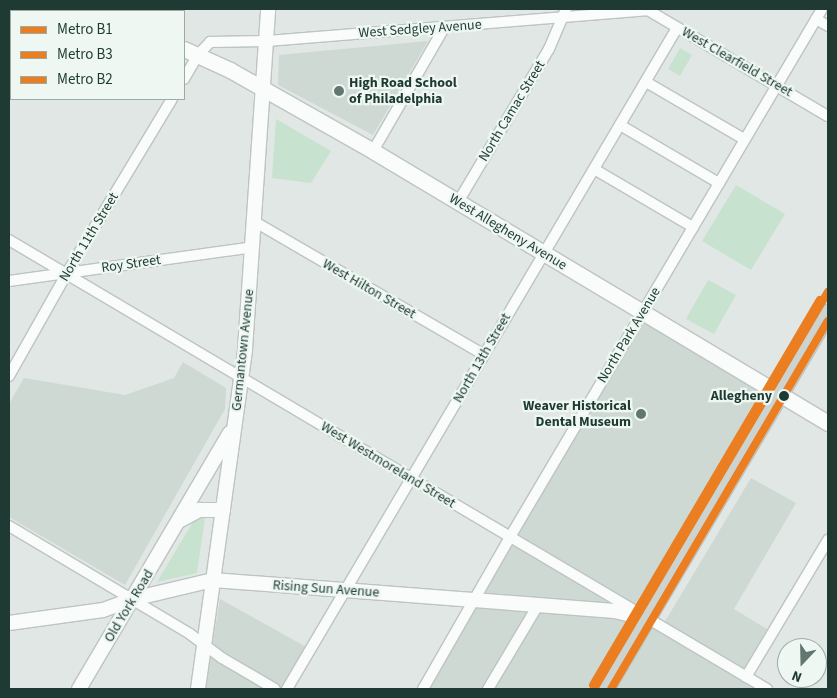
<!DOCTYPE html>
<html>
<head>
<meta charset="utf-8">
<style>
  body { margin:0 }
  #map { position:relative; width:837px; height:698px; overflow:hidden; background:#e0e7e4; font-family:"Source Sans 3",sans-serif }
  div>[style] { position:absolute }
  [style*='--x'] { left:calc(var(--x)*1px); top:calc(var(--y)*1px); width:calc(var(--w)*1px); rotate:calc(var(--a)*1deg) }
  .built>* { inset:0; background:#ced9d4 }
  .green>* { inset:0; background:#c8e2d0 }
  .roads { filter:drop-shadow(1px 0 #bdc4c1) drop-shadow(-1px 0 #bdc4c1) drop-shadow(0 1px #bdc4c1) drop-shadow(0 -1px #bdc4c1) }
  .minor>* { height:10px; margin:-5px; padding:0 5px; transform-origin:5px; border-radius:5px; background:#fafbfb }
  .tertiary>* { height:14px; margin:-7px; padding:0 7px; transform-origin:7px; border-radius:7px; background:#fafbfb }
  .secondary>* { height:15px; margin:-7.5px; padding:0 7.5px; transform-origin:7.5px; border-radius:7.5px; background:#fafbfb }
  .primary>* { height:16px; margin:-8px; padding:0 8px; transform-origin:8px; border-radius:8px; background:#ccd4d2 }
  .metro-1>* { height:8px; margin:-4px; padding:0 4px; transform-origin:4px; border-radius:4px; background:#ea7e21 }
  .metro-2>* { height:8px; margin:-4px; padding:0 4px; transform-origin:4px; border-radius:4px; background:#ea7e21 }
  .metro-3>* { height:8px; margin:-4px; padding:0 4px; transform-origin:4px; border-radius:4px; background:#ea7e21 }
  .dots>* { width:14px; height:14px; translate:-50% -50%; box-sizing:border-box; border:2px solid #eef7f2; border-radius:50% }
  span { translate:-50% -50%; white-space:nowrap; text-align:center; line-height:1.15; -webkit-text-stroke:4.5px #eef7f2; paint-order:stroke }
  .street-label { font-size:14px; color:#1e3a33 }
  .poi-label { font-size:14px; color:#1e3a33; font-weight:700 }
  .left { translate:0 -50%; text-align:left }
  .right { translate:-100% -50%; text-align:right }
  .stop-label { font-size:14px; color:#1e3a33; font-weight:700 }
  .frame { position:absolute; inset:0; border:10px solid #1e3a33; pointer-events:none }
  .legend { position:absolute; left:10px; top:10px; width:175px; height:90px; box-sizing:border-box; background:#eef7f2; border:1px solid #9baba6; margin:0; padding:6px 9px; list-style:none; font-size:15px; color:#1e3a33 }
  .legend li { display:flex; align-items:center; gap:10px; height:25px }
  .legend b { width:25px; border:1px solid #9baba6 }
  .north { position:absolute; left:777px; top:638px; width:50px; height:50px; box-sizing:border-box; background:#eef7f2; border:1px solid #9baba6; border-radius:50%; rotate:201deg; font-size:14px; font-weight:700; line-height:20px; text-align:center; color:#1e3a33 }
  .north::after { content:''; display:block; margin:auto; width:18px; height:22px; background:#627771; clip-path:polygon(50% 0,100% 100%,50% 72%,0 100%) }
</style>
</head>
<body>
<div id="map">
  <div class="built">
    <div style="clip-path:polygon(428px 41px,373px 135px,278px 85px,279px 55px)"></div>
    <div style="clip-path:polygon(643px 312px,779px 394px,647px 618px,767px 689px,423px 689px)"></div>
    <div style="clip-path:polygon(183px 362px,226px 388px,225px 409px,125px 585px,9px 517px,9px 404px,24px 378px,125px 395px,174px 378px)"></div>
    <div style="clip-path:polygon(751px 478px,796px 503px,734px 609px,767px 629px,744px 669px,664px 623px)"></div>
    <div style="clip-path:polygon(220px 599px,310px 649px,287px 689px,205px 689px)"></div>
  </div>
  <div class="green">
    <div style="clip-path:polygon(680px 48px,692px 55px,680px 76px,668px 69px)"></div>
    <div style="clip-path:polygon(276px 119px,331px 151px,311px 183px,272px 178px)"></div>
    <div style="clip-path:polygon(736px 185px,785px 214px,751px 270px,702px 241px)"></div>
    <div style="clip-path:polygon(708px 280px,736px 295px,714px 334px,686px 319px)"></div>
    <div style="clip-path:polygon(201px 516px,205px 518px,197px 573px,157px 582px,194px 520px)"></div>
  </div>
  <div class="roads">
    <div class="minor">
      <div style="--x:646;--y:9;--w:211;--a:30.5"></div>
      <div style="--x:816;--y:19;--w:14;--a:30"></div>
      <div style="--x:184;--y:79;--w:28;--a:-60"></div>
      <div style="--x:198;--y:55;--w:18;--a:-47"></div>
      <div style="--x:210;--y:42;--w:56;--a:-1"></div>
      <div style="--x:266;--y:41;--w:383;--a:-4.6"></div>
      <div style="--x:646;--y:82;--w:113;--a:30.2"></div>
      <div style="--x:620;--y:125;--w:115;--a:30.4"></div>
      <div style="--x:373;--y:151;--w:142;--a:-60"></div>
      <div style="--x:594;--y:169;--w:115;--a:30.4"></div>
      <div style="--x:458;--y:202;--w:178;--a:-59.3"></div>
      <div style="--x:549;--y:49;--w:43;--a:-67"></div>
      <div style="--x:255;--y:222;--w:265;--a:30.1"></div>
      <div style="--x:9;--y:240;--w:881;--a:30.64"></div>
      <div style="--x:9;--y:281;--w:246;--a:-7.9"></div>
      <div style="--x:9;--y:376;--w:118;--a:-60.6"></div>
      <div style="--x:67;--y:273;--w:203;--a:-58.9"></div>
      <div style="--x:9;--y:526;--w:211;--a:30.8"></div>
      <div style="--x:190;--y:634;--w:40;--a:37"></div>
      <div style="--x:222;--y:658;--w:61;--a:30.3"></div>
      <div style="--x:746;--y:677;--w:160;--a:-59.1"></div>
      <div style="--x:287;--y:689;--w:767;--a:-59.46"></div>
      <div style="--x:423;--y:689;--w:175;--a:-60.2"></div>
      <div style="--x:510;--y:537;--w:613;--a:-59.42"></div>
      <div style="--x:488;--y:689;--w:98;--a:-59.2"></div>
    </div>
    <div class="tertiary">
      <div style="--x:181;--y:520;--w:21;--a:-29"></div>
      <div style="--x:199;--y:510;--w:24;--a:0"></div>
      <div style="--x:9;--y:623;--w:95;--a:-7.9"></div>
      <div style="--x:103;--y:610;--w:32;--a:-20"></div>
      <div style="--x:133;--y:599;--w:82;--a:-13.4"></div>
      <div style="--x:213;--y:580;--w:403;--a:4.4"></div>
      <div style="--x:615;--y:611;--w:33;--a:14"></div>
      <div style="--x:79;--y:689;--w:297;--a:-59.5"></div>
      <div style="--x:198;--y:689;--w:343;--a:-82.1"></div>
      <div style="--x:245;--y:349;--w:341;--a:-86.1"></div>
    </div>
    <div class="secondary">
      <div style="--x:184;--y:49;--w:51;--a:24.5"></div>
      <div style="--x:230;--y:70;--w:164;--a:29.5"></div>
      <div style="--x:373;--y:151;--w:530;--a:30.87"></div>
      <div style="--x:9;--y:58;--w:2;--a:-27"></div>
    </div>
    <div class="primary">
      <div style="--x:606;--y:689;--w:437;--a:-59.4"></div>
    </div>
  </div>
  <div class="metro-1">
    <div style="--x:594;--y:689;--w:461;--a:-59.5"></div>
  </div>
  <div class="metro-2">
    <div style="--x:611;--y:689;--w:427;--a:-59.5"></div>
  </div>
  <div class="metro-3">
    <div style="--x:593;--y:685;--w:447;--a:-59.5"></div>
  </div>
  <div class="dots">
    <div style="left:339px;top:91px;background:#627771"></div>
    <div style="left:784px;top:396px;background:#1e3a33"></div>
    <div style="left:641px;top:414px;background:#627771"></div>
  </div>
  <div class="street-label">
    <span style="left:420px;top:29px;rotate:-4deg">West Sedgley Avenue</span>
    <span style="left:737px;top:62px;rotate:30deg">West Clearfield Street</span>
    <span style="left:512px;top:111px;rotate:-59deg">North Camac Street</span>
    <span style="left:508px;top:232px;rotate:31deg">West Allegheny Avenue</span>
    <span style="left:89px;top:237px;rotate:-59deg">North 11th Street</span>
    <span style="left:131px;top:264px;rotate:-8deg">Roy Street</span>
    <span style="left:369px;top:289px;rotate:30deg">West Hilton Street</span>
    <span style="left:629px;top:335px;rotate:-59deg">North Park Avenue</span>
    <span style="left:243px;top:350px;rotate:-84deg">Germantown Avenue</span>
    <span style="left:482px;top:358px;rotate:-60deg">North 13th Street</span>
    <span style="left:388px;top:465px;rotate:31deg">West Westmoreland Street</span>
    <span style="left:326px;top:589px;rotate:4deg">Rising Sun Avenue</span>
    <span style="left:129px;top:606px;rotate:-59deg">Old York Road</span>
  </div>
  <div class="poi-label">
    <span class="left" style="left:349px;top:91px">High Road School<br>of Philadelphia</span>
    <span class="right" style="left:631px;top:414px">Weaver Historical<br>Dental Museum</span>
  </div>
  <div class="stop-label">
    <span class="right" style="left:772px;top:396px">Allegheny</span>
  </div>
  <div class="frame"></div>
  <ul class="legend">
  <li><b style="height:6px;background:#ea7e21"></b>Metro B1</li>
  <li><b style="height:6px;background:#ea7e21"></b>Metro B3</li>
  <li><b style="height:6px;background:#ea7e21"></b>Metro B2</li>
  </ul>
  <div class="north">N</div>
</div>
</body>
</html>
